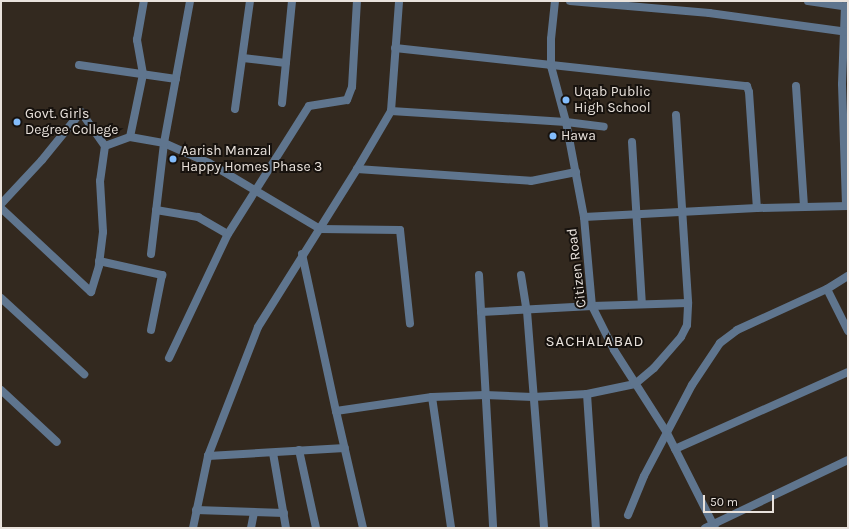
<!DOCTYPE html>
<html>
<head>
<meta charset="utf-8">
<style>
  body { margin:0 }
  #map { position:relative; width:849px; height:529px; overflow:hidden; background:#33291f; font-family:Karla,sans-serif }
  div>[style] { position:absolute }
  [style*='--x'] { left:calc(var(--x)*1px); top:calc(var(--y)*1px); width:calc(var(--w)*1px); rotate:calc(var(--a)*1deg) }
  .minor>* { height:8px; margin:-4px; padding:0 4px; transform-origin:4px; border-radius:4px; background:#5f758e }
  .tertiary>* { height:8px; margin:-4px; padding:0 4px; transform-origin:4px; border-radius:4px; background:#5f758e }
  .dots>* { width:11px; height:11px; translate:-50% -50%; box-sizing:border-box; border:2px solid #17120e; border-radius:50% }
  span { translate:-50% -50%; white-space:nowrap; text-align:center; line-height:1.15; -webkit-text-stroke:4px #17120e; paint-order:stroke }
  .poi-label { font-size:14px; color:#e9e2dc }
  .left { translate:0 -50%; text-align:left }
  .street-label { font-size:14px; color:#e9e2dc }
  .neighbourhood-label { font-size:15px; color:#e9e2dc; letter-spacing:1px }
  .frame { position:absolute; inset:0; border:2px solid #e9e2dc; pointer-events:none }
  .scale { position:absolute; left:703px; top:495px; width:71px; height:18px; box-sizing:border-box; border:2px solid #e9e2dc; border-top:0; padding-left:5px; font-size:12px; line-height:14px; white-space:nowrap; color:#e9e2dc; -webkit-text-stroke:3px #17120e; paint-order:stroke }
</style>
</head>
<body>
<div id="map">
  <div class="minor">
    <div style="--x:845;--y:6;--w:78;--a:92.2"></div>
    <div style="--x:842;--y:84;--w:122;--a:88.1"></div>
    <div style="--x:395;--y:48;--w:354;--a:6.2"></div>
    <div style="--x:747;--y:86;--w:6;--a:72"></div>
    <div style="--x:749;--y:92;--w:116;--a:86.1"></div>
    <div style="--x:243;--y:58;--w:43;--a:6.6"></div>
    <div style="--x:79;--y:65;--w:98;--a:8.2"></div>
    <div style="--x:796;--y:86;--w:121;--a:86.2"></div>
    <div style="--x:282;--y:103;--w:102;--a:-84.4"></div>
    <div style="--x:235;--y:109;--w:109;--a:-82.1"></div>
    <div style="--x:391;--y:111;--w:175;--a:3.6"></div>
    <div style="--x:566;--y:122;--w:38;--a:7"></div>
    <div style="--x:676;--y:115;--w:188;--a:86.3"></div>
    <div style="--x:130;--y:137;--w:64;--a:-78.3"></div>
    <div style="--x:143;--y:74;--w:35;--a:-100"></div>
    <div style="--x:137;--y:40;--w:40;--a:-80"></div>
    <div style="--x:632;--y:142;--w:162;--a:86.5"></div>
    <div style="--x:105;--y:146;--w:27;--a:-20"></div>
    <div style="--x:130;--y:137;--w:35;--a:10"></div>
    <div style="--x:164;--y:143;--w:49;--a:24"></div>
    <div style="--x:209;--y:163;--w:129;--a:30.7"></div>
    <div style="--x:320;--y:229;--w:80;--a:0.7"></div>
    <div style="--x:400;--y:230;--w:94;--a:83.9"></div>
    <div style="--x:357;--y:169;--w:174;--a:3.9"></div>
    <div style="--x:531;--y:181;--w:46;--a:-11.3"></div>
    <div style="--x:1;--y:204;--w:60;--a:-47"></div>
    <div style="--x:42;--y:160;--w:62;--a:-50.9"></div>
    <div style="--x:81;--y:112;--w:42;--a:54.8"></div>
    <div style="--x:105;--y:146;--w:35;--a:98"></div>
    <div style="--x:100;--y:181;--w:51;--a:86.6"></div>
    <div style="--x:103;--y:232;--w:34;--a:97"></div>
    <div style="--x:99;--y:266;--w:27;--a:107"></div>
    <div style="--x:91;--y:292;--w:123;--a:-137"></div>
    <div style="--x:156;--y:210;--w:43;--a:9.5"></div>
    <div style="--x:198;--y:217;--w:34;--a:30"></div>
    <div style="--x:584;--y:217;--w:173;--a:-3"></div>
    <div style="--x:757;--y:208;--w:91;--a:-1.3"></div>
    <div style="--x:151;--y:254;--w:112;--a:-83.3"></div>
    <div style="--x:164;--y:143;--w:144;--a:-79.6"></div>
    <div style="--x:302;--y:254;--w:161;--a:77.8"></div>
    <div style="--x:336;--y:411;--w:120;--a:77"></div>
    <div style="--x:99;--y:261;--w:65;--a:12.5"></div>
    <div style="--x:162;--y:275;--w:56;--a:101.3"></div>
    <div style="--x:479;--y:275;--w:253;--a:86.8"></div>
    <div style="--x:521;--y:275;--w:36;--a:81"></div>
    <div style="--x:527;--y:311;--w:218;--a:85.5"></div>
    <div style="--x:827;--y:289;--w:47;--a:63.4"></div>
    <div style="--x:1;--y:298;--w:113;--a:42.5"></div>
    <div style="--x:169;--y:358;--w:137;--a:-64.6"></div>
    <div style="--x:228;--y:234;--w:151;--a:-57.7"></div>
    <div style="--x:309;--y:106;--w:38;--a:-9"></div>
    <div style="--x:347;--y:100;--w:14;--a:-69"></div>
    <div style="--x:352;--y:87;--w:86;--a:-86.7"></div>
    <div style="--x:1;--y:390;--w:76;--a:42.9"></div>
    <div style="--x:587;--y:394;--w:134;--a:86.2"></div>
    <div style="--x:432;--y:397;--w:132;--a:81.7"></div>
    <div style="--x:336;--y:411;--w:97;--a:-8.3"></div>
    <div style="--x:432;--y:397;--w:53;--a:-2.2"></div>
    <div style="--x:485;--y:395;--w:48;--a:2.4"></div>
    <div style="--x:533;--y:397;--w:54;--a:-3.2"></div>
    <div style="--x:587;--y:394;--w:49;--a:-11.8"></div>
    <div style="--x:635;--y:384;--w:25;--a:-40"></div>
    <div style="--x:654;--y:368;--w:41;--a:-48.9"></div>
    <div style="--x:681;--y:337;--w:13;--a:-63"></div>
    <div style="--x:687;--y:325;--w:22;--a:-87"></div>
    <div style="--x:688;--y:303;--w:96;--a:178.2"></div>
    <div style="--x:592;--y:306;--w:111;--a:176.9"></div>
    <div style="--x:675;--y:449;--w:189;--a:-24"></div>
    <div style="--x:299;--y:450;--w:80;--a:77.7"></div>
    <div style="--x:273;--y:453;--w:76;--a:80.2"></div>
    <div style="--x:208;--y:456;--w:137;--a:-3.3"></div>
    <div style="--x:196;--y:510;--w:88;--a:2"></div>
    <div style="--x:628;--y:515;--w:42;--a:-67.7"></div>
    <div style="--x:644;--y:476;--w:103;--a:-62.2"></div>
    <div style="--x:692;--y:385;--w:50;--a:-56.3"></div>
    <div style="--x:720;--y:343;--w:21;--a:-37"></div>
    <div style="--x:737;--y:330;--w:99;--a:-24.5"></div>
    <div style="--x:827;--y:289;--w:25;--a:-32"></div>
    <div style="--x:193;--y:528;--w:74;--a:-78.2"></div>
    <div style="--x:208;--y:456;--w:138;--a:-68.8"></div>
    <div style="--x:258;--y:327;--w:186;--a:-57.9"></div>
    <div style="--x:357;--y:169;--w:67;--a:-59.6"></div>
    <div style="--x:391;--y:111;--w:110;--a:-85.8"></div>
    <div style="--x:251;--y:528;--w:16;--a:-79"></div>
    <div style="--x:705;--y:528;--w:158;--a:-25.4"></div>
  </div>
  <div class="tertiary">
    <div style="--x:555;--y:1;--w:38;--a:96"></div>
    <div style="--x:551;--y:39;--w:27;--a:90"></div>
    <div style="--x:551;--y:66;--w:58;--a:75"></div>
    <div style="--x:566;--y:122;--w:97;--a:79.3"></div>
    <div style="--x:584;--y:217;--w:89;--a:84.9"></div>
    <div style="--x:592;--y:306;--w:49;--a:63.4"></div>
    <div style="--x:614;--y:350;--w:98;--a:57.4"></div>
    <div style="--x:667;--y:433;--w:106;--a:63.2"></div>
    <div style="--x:570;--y:1;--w:140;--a:4.9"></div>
    <div style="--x:709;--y:13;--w:140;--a:7.8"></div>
    <div style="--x:808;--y:1;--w:40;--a:8.5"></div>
  </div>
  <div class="dots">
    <div style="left:566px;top:100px;background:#83bcfb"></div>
    <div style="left:17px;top:122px;background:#83bcfb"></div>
    <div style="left:553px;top:136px;background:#83bcfb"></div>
    <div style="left:173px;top:159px;background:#83bcfb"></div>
  </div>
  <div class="poi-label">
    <span class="left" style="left:574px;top:100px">Uqab Public<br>High School</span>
    <span class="left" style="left:25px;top:122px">Govt. Girls<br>Degree College</span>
    <span class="left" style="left:561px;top:136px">Hawa</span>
    <span class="left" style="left:181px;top:159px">Aarish Manzal<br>Happy Homes Phase 3</span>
  </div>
  <div class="street-label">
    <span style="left:577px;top:268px;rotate:-97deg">Citizen Road</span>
  </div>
  <div class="neighbourhood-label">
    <span style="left:595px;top:342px">SACHALABAD</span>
  </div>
  <div class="frame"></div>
  <div class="scale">50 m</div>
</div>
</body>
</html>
